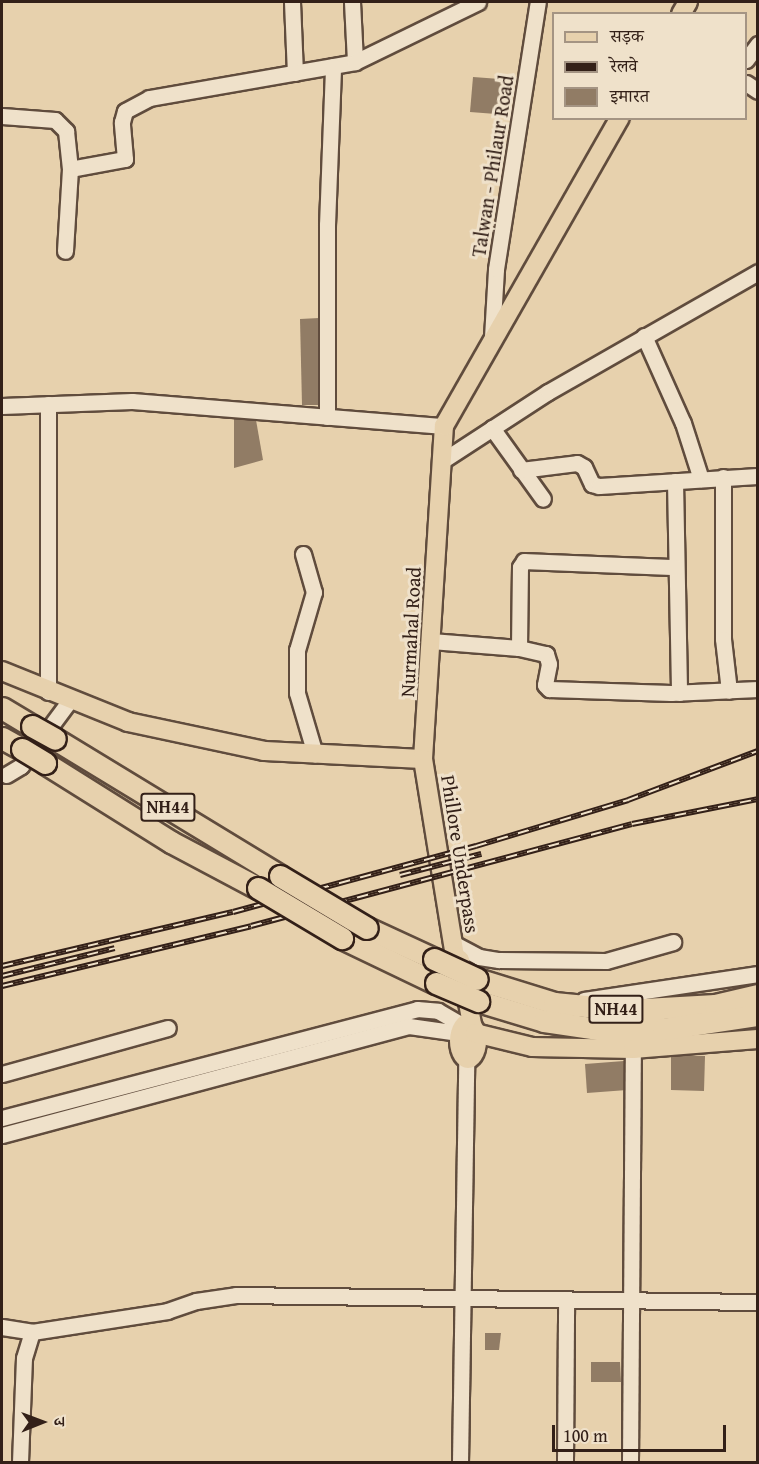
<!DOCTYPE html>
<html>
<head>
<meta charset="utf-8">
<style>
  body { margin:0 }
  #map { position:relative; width:759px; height:1464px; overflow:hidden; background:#e7d1ad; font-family:"Gentium Book Plus","Noto Serif Devanagari",serif }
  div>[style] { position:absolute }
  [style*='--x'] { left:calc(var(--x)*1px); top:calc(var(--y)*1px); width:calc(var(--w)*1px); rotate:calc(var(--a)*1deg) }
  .building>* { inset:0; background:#917c65 }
  .roads { filter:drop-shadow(2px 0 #604c3d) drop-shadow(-2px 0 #604c3d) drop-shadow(0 2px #604c3d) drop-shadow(0 -2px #604c3d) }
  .minor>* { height:15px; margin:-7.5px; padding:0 7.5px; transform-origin:7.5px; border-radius:7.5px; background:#efe1ca }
  .major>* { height:18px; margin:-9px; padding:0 9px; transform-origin:9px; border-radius:9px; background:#e7d1ad }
  .major>.ring { margin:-9px; padding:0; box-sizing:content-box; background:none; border:18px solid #e7d1ad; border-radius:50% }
  .highway>* { height:21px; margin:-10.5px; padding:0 10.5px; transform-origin:10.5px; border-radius:10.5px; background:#e7d1ad }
  .rail>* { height:6px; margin-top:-3px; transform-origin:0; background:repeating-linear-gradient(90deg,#efe1ca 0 11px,#332018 0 22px); box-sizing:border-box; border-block:2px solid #332018 }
  .bridges { filter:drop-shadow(2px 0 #332018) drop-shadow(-2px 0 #332018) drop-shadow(0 2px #332018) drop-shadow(0 -2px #332018) }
  .highway-bridge>* { height:21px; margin:-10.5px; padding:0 10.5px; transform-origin:10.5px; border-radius:10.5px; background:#e7d1ad }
  span { translate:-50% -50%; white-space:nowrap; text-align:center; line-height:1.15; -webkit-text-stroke:6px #efe1ca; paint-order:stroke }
  .shield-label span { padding:2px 4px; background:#efe1ca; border:2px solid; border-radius:4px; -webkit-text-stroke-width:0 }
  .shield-label { font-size:18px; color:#332018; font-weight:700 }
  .street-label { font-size:20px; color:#332018 }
  .frame { position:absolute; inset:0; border:3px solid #332018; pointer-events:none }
  .legend { position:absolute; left:552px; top:12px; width:195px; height:108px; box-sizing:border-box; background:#efe1ca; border:2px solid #a49483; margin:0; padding:8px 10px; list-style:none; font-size:18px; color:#332018 }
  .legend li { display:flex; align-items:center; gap:12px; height:30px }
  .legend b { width:30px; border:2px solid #a49483 }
  .north { position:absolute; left:12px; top:1392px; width:60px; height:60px; -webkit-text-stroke:4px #efe1ca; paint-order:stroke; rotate:89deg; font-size:16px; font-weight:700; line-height:24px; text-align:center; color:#332018 }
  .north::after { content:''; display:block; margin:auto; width:21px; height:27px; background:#332018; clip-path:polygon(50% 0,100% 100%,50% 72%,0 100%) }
  .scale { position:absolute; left:552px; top:1425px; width:174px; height:27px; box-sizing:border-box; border:3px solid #332018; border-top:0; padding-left:8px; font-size:18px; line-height:21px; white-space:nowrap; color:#332018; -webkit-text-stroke:4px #efe1ca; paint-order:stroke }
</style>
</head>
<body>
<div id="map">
  <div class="building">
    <div style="clip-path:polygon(473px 77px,512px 80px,509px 115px,470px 112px)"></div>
    <div style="clip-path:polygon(319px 318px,321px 405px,302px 405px,300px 319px)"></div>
    <div style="clip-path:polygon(234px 418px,256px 420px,263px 460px,234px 468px)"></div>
    <div style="clip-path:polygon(671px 1055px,705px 1056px,704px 1091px,671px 1090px)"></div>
    <div style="clip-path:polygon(624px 1061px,627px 1090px,587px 1093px,585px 1064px)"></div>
    <div style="clip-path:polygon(485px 1333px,501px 1333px,499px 1350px,485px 1350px)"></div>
    <div style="clip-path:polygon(591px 1362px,620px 1362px,621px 1382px,591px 1382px)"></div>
  </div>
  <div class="roads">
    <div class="minor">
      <div style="--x:292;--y:2;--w:71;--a:87.6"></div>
      <div style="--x:352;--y:2;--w:60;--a:87.1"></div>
      <div style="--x:746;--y:60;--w:20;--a:-53"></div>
      <div style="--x:746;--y:83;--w:14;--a:34"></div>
      <div style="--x:2;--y:116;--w:53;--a:4.3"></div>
      <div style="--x:55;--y:120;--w:16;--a:45"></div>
      <div style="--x:66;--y:131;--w:38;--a:84"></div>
      <div style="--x:70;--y:169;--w:82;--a:93.5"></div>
      <div style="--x:70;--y:169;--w:56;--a:-10.3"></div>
      <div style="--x:125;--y:159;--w:37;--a:-95"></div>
      <div style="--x:122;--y:122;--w:11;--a:-75"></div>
      <div style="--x:125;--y:111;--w:27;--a:-28"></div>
      <div style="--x:149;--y:98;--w:209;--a:-9.9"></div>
      <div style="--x:355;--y:62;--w:137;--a:-26"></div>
      <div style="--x:644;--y:336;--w:95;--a:65.9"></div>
      <div style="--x:683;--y:423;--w:59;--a:72.2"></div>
      <div style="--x:492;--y:337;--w:68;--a:-86.6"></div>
      <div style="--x:496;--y:269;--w:270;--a:-81.1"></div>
      <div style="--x:48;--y:404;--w:288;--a:90"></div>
      <div style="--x:2;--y:406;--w:130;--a:-2.2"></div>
      <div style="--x:132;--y:401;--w:313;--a:4.6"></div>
      <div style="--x:327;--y:417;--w:192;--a:-90"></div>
      <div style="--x:327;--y:225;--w:159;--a:-87.8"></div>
      <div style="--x:492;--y:428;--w:87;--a:54.3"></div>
      <div style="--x:442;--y:461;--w:126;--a:-33.1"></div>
      <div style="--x:548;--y:392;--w:242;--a:-29.7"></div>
      <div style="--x:521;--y:470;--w:56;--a:-7.1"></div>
      <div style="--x:577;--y:463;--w:8;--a:30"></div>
      <div style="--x:584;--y:467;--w:19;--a:65"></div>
      <div style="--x:592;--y:484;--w:7;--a:16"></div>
      <div style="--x:599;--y:486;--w:159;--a:-3.6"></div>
      <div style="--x:723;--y:477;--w:162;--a:90"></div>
      <div style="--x:723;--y:639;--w:52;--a:83.4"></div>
      <div style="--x:675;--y:481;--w:212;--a:88.9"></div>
      <div style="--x:303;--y:554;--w:40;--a:74"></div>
      <div style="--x:314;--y:592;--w:60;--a:106.3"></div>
      <div style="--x:297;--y:650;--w:43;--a:90"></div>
      <div style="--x:297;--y:693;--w:64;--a:73.6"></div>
      <div style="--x:431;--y:641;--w:88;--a:4.5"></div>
      <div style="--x:519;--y:648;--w:28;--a:13"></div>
      <div style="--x:546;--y:654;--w:10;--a:73"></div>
      <div style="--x:549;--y:664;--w:21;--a:101"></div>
      <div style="--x:545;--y:685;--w:6;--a:45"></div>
      <div style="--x:549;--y:689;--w:122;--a:1.9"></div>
      <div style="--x:671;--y:693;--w:87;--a:-2.6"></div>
      <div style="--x:519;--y:648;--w:81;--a:-89.3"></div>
      <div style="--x:520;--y:567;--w:7;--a:-56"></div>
      <div style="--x:524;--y:561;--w:152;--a:2.3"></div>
      <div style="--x:6;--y:775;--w:17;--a:-31"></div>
      <div style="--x:21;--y:766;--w:82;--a:-53.4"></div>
      <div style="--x:453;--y:943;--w:30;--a:28"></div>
      <div style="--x:479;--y:957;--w:20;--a:9"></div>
      <div style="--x:499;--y:960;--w:107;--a:0.5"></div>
      <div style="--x:606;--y:961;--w:70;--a:-15.8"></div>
      <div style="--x:584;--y:1000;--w:176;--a:-8.5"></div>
      <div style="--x:2;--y:1074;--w:172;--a:-15.5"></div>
      <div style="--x:2;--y:1118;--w:429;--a:-14.7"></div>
      <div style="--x:417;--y:1009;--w:21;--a:5"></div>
      <div style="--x:438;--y:1011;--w:28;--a:30"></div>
      <div style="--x:2;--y:1135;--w:421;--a:-15"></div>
      <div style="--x:409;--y:1026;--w:50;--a:8"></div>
      <div style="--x:2;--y:1327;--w:30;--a:9"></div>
      <div style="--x:32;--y:1332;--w:137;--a:-8.8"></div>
      <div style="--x:167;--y:1311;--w:31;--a:-19"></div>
      <div style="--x:196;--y:1301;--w:40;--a:-8.5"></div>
      <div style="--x:236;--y:1295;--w:522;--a:0.77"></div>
      <div style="--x:20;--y:1462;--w:104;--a:-87.8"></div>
      <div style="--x:24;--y:1358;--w:27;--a:-73"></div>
      <div style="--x:460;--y:1462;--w:423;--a:-89.1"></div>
      <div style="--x:565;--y:1462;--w:163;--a:-89.6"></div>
      <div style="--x:630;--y:1462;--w:413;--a:-89.6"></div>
    </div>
    <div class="major">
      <div style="--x:681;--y:14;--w:14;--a:-60"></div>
      <div style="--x:2;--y:671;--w:136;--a:22"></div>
      <div style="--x:128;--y:722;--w:139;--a:12"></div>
      <div style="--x:264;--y:751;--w:159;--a:2.9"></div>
      <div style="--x:423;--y:759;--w:334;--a:-86.4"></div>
      <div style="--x:444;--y:426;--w:355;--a:-60.3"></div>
      <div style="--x:423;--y:759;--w:200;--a:80.8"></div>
      <div style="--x:455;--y:956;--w:6;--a:39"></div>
      <div style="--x:460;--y:960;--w:65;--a:79.4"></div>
      <div class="ring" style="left:459px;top:1023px;width:-2px;height:-2px"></div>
      <div style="--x:475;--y:1033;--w:59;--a:13.8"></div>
      <div style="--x:532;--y:1047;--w:101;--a:1.1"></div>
      <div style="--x:633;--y:1049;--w:125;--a:-4.6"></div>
    </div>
    <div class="highway">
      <div style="--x:2;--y:708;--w:35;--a:31"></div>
      <div style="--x:2;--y:738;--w:23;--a:29"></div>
      <div style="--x:55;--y:739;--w:263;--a:31.3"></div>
      <div style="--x:45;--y:763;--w:149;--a:32.1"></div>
      <div style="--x:171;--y:842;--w:98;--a:27.9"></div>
      <div style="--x:367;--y:928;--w:74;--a:24.8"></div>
      <div style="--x:342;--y:938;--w:104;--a:25.6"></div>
      <div style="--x:477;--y:979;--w:81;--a:17.3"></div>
      <div style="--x:554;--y:1003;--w:73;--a:5.5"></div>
      <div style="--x:627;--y:1010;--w:88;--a:-3.3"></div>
      <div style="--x:715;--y:1005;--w:44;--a:-13.1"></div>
      <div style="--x:478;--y:1001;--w:69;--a:16.9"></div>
      <div style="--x:544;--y:1021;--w:55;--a:8.4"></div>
      <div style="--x:598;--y:1029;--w:65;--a:0"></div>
      <div style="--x:663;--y:1029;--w:96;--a:-8.4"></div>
    </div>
  </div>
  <div class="rail">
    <div style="--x:400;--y:875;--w:84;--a:-14.5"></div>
    <div style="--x:2;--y:966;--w:237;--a:-13.2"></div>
    <div style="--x:233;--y:912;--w:252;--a:-15.2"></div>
    <div style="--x:476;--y:846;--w:159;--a:-16.8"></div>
    <div style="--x:628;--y:800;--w:139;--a:-20.7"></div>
    <div style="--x:2;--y:976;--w:116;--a:-13.9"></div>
    <div style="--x:2;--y:986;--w:256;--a:-13.5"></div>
    <div style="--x:251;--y:926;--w:394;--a:-15"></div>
    <div style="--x:632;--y:824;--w:128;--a:-11.2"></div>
  </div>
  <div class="bridges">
    <div class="highway-bridge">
      <div style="--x:32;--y:726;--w:26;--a:29"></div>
      <div style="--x:22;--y:749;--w:27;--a:31"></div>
      <div style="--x:280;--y:876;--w:101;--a:30.9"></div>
      <div style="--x:258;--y:888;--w:98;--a:30.8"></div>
      <div style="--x:434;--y:959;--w:47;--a:24.9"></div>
      <div style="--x:436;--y:983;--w:46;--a:23.2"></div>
    </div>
  </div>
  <div class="shield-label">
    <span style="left:168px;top:807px">NH44</span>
    <span style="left:616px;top:1009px">NH44</span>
  </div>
  <div class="street-label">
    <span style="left:492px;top:166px;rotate:-81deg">Talwan - Philaur Road</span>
    <span style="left:410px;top:632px;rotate:-87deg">Nurmahal Road</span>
    <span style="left:461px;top:854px;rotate:81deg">Phillore Underpass</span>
  </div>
  <div class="frame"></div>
  <ul class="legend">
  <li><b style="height:8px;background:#e7d1ad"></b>सड़क</li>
  <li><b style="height:8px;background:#332018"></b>रेलवे</li>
  <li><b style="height:16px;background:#917c65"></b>इमारत</li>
  </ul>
  <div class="north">उ</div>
  <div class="scale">100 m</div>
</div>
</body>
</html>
